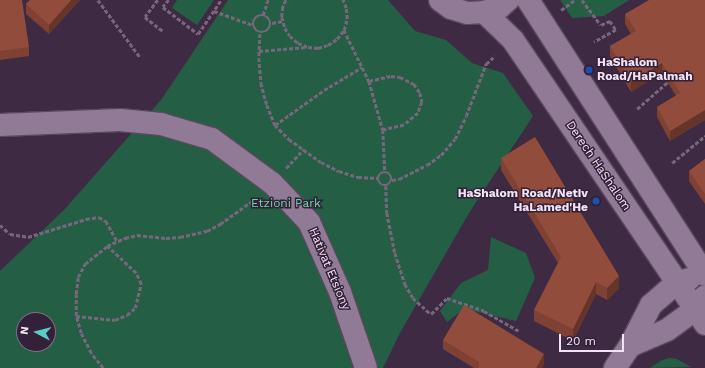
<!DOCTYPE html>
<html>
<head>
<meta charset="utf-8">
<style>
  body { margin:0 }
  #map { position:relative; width:705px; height:368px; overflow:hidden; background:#3e2b43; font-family:"Work Sans",sans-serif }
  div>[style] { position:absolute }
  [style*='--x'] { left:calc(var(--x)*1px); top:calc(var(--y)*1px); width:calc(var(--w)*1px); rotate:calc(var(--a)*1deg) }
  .green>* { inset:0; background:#245e44 }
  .path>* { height:2.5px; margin-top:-1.25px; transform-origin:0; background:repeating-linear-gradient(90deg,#78677c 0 4px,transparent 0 6px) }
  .path>.ring { margin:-1.25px; padding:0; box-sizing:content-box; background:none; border:2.5px solid #78677c; border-radius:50% }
  .roads { filter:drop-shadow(1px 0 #5a495e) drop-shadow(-1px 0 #5a495e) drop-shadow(0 1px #5a495e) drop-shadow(0 -1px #5a495e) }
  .minor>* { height:22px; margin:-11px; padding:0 11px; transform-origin:11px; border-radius:11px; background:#917a96 }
  .tertiary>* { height:22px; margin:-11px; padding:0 11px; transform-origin:11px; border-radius:11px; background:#917a96 }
  .wall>* { inset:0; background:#7e4134 }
  .shaded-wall>* { inset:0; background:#66352a }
  .building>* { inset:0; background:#924c3c }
  .dots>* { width:11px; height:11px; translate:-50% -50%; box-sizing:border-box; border:2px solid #342139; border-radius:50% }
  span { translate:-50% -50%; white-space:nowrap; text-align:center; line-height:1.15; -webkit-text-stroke:3px #342139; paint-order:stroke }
  .poi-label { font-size:12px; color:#f1e4f4; font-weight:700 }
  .left { translate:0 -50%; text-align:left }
  .right { translate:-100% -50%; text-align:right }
  .street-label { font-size:12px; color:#f1e4f4 }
  .park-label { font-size:12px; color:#68d9a5 }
  .north { position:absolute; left:16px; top:312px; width:40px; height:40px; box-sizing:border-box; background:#342139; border:1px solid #806f84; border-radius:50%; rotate:277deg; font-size:11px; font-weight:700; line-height:16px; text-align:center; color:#f1e4f4 }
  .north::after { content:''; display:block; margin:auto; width:14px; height:18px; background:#56cec3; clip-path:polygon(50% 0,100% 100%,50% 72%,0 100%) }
  .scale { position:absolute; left:559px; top:334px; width:65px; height:18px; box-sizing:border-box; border:2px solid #f1e4f4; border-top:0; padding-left:5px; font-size:12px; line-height:14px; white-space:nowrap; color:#f1e4f4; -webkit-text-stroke:3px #342139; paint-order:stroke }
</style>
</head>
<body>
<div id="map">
  <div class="green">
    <div style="clip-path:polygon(177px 0,214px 0,197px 25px,172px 8px)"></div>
    <div style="clip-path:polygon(evenodd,228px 0,388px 0,415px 31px,446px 40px,472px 63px,503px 73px,533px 116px,469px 213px,400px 333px,383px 368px,0 368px,0 271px,64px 210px,161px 100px,228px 0,24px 320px,48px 320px,48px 344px,24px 344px,24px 320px)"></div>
    <div style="clip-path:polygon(560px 0,629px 0,604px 16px,572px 18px)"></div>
    <div style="clip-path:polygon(491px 237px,526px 253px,535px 278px,516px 321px,464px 309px,447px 322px,440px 311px,461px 283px,488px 270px)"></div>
    <div style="clip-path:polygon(669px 358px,677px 359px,691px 367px,650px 368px,662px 360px)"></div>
  </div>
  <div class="path">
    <div style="--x:98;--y:0;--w:71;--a:53.6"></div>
    <div style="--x:158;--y:0;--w:21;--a:127"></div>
    <div style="--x:145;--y:17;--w:23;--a:38"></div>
    <div style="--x:169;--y:0;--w:9;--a:131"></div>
    <div style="--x:163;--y:7;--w:44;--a:37.6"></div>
    <div style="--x:198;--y:34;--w:41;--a:-55.9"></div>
    <div style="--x:286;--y:0;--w:8;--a:113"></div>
    <div style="--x:283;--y:7;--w:10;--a:96"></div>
    <div style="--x:282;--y:17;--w:11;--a:75"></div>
    <div style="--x:285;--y:28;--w:9;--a:58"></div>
    <div style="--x:290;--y:36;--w:11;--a:41"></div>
    <div style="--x:298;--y:43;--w:11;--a:22"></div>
    <div style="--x:308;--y:47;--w:10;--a:6"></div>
    <div style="--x:318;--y:48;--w:10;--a:-17"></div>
    <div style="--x:328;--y:45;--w:11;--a:-34"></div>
    <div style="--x:337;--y:39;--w:11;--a:-52"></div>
    <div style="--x:344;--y:30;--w:11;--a:-75"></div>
    <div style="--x:347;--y:19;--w:11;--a:-95"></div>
    <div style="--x:346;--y:8;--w:9;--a:-111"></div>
    <div style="--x:582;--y:0;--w:31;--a:53"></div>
    <div style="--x:601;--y:25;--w:10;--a:-24"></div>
    <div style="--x:610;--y:21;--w:11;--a:56"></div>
    <div style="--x:616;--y:30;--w:25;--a:151"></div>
    <div style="--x:561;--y:10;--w:17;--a:-36"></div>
    <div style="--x:214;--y:11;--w:41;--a:19.7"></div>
    <div class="ring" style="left:253px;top:15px;width:15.5px;height:15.5px"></div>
    <div style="--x:263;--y:15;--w:16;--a:-72"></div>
    <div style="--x:272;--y:23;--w:11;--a:-10"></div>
    <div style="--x:344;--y:30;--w:57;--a:63.9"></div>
    <div style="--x:369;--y:81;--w:51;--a:74.1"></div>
    <div style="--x:383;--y:130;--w:42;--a:87.3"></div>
    <div style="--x:260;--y:34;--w:24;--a:92"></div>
    <div style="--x:259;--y:58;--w:25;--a:85"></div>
    <div style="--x:261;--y:83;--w:23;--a:75"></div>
    <div style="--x:267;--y:105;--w:22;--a:68"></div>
    <div style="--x:275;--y:125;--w:20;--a:45"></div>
    <div style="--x:289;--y:139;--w:39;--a:36"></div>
    <div style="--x:321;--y:162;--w:20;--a:27"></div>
    <div style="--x:339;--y:171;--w:20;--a:18"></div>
    <div style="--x:358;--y:177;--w:20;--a:3"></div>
    <div style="--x:259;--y:51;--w:48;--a:-4.8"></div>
    <div style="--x:369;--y:81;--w:23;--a:-13"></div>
    <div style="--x:391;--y:76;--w:9;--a:6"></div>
    <div style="--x:400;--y:77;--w:16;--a:27"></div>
    <div style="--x:414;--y:84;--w:11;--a:56"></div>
    <div style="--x:420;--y:93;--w:9;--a:77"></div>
    <div style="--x:422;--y:102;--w:12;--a:110"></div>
    <div style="--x:418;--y:113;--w:18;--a:139"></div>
    <div style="--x:404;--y:125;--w:22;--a:167"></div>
    <div style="--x:637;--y:109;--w:44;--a:-41.3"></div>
    <div style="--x:275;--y:125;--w:60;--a:-35.5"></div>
    <div style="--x:324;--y:90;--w:44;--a:-31.2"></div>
    <div style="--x:672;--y:163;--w:43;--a:-39.3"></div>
    <div style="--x:286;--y:168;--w:26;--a:-47"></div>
    <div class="ring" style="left:378px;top:172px;width:11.5px;height:11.5px"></div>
    <div style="--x:392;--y:180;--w:7;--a:-8"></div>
    <div style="--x:399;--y:179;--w:31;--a:-27"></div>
    <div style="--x:427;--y:165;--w:17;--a:-36"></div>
    <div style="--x:441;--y:155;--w:21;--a:-49"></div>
    <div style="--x:455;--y:139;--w:25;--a:-64"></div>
    <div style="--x:466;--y:116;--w:56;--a:-69"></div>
    <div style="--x:486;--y:64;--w:12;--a:-42"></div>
    <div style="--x:386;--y:186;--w:27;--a:88"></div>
    <div style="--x:387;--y:213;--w:41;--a:78.7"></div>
    <div style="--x:395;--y:253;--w:33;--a:72"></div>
    <div style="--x:405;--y:284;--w:16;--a:60"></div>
    <div style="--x:413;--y:298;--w:24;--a:42"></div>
    <div style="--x:431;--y:314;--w:23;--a:-45"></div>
    <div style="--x:447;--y:298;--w:39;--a:19"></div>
    <div style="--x:484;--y:311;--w:40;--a:29.7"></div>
    <div style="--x:0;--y:225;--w:13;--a:42"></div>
    <div style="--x:10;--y:234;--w:18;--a:9"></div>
    <div style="--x:28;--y:237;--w:61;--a:-17.2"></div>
    <div style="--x:86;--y:219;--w:13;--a:-9"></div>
    <div style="--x:99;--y:217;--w:8;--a:30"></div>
    <div style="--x:106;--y:221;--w:23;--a:61"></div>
    <div style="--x:76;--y:316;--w:39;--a:6"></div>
    <div style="--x:115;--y:320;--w:13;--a:-23"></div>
    <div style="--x:127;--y:315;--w:11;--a:-41"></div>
    <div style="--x:135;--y:308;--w:25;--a:-76"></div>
    <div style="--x:141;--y:284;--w:12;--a:-114"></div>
    <div style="--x:136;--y:273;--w:40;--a:-137"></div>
    <div style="--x:103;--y:368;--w:19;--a:-129"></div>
    <div style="--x:91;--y:353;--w:22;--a:-117"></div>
    <div style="--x:81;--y:333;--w:18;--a:-106"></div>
    <div style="--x:76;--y:316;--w:22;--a:-90"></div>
    <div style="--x:76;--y:294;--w:17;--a:-83"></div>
    <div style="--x:78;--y:277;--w:15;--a:-62"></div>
    <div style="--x:85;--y:264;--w:28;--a:-39"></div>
    <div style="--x:107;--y:246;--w:20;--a:-24"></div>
    <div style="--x:125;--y:238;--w:12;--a:-14"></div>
    <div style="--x:137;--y:235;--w:29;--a:6"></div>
    <div style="--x:166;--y:238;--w:14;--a:-4"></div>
    <div style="--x:180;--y:237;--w:28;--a:-13"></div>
    <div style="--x:207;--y:231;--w:15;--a:-28"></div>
    <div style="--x:220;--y:224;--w:44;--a:-35.8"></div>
  </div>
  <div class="roads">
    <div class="minor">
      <div style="--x:0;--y:125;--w:120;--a:-2.4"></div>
      <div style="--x:120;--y:120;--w:41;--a:5.6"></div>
      <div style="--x:161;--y:124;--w:53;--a:16.4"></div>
      <div style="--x:212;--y:139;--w:74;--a:36.3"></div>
      <div style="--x:272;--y:183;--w:54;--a:46.5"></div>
      <div style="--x:309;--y:222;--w:77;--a:66.1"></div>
      <div style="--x:340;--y:292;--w:80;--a:71.1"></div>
      <div style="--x:615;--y:368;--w:27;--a:-56"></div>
    </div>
    <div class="tertiary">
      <div style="--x:440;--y:0;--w:14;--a:36"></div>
      <div style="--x:451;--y:8;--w:17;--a:17"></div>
      <div style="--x:467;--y:13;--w:17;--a:-3"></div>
      <div style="--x:484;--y:12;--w:17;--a:-17"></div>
      <div style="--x:500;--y:7;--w:11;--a:-41"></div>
      <div style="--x:528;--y:0;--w:327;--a:57.2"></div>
      <div style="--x:484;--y:12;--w:40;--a:44"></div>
      <div style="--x:513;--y:40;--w:343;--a:55.9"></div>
      <div style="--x:630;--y:346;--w:46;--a:-62.9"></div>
      <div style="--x:651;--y:305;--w:33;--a:-41"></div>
      <div style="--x:676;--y:283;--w:14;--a:-17"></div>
      <div style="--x:630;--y:346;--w:40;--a:-23.4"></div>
      <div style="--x:667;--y:330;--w:34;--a:-36"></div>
      <div style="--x:695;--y:310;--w:17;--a:-54"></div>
    </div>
  </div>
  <div class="wall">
    <div style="clip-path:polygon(0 0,29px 47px,29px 56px,0 60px)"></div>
    <div style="clip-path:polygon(30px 0,80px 0,49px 34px,26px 14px,26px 4px)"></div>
    <div style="clip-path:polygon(705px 0,705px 120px,670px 141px,657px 117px,657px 107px,676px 96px,662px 73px,631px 92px,610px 56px,610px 46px,631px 34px,625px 24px,625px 14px)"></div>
    <div style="clip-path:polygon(501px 158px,619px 288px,607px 300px,596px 294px,573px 341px,534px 321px,534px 310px,558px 263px,501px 170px)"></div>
    <div style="clip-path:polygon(705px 159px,705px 204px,689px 181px,689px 171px)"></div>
    <div style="clip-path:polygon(443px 340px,544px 363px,542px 368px,474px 368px,443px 349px)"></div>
  </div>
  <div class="shaded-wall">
    <div style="clip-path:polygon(71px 0,80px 0,49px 34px,49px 25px)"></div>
    <div style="clip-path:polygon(662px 63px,662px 73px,631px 92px,631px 82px)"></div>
    <div style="clip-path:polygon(705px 110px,705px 120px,670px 141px,670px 131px)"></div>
    <div style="clip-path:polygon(619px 276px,619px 288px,607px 300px,607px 288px)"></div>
    <div style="clip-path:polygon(596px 282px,596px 294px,573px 341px,573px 329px)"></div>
    <div style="clip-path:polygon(544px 354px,544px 363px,542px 368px,536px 368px)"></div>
  </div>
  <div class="building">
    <div style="clip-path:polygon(0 0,22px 0,29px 47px,0 51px)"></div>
    <div style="clip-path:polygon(30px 0,71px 0,49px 25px,26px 4px)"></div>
    <div style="clip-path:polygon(649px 0,705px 0,705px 110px,670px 131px,657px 107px,680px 93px,662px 63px,631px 82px,610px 46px,636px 31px,625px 14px)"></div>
    <div style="clip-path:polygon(535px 137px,619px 276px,607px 288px,596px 282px,573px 329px,534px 310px,561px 257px,501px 158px)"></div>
    <div style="clip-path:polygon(705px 159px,705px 194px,689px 171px)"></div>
    <div style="clip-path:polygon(464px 305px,544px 354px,536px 368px,479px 368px,479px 362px,443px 340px)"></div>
  </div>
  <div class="dots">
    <div style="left:589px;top:70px;background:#1a4fb4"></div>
    <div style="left:596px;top:201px;background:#1a4fb4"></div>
  </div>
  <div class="poi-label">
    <span class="left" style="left:597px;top:70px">HaShalom<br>Road/HaPalmah</span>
    <span class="right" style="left:588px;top:201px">HaShalom Road/Netiv<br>HaLamed'He</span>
  </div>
  <div class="street-label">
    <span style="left:598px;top:166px;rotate:56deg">Derech HaShalom</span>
    <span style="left:329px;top:269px;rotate:67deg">Hativat Etsiony</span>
  </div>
  <div class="park-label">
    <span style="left:286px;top:204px">Etzioni Park</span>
  </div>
  <div class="north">N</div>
  <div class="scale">20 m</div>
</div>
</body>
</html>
